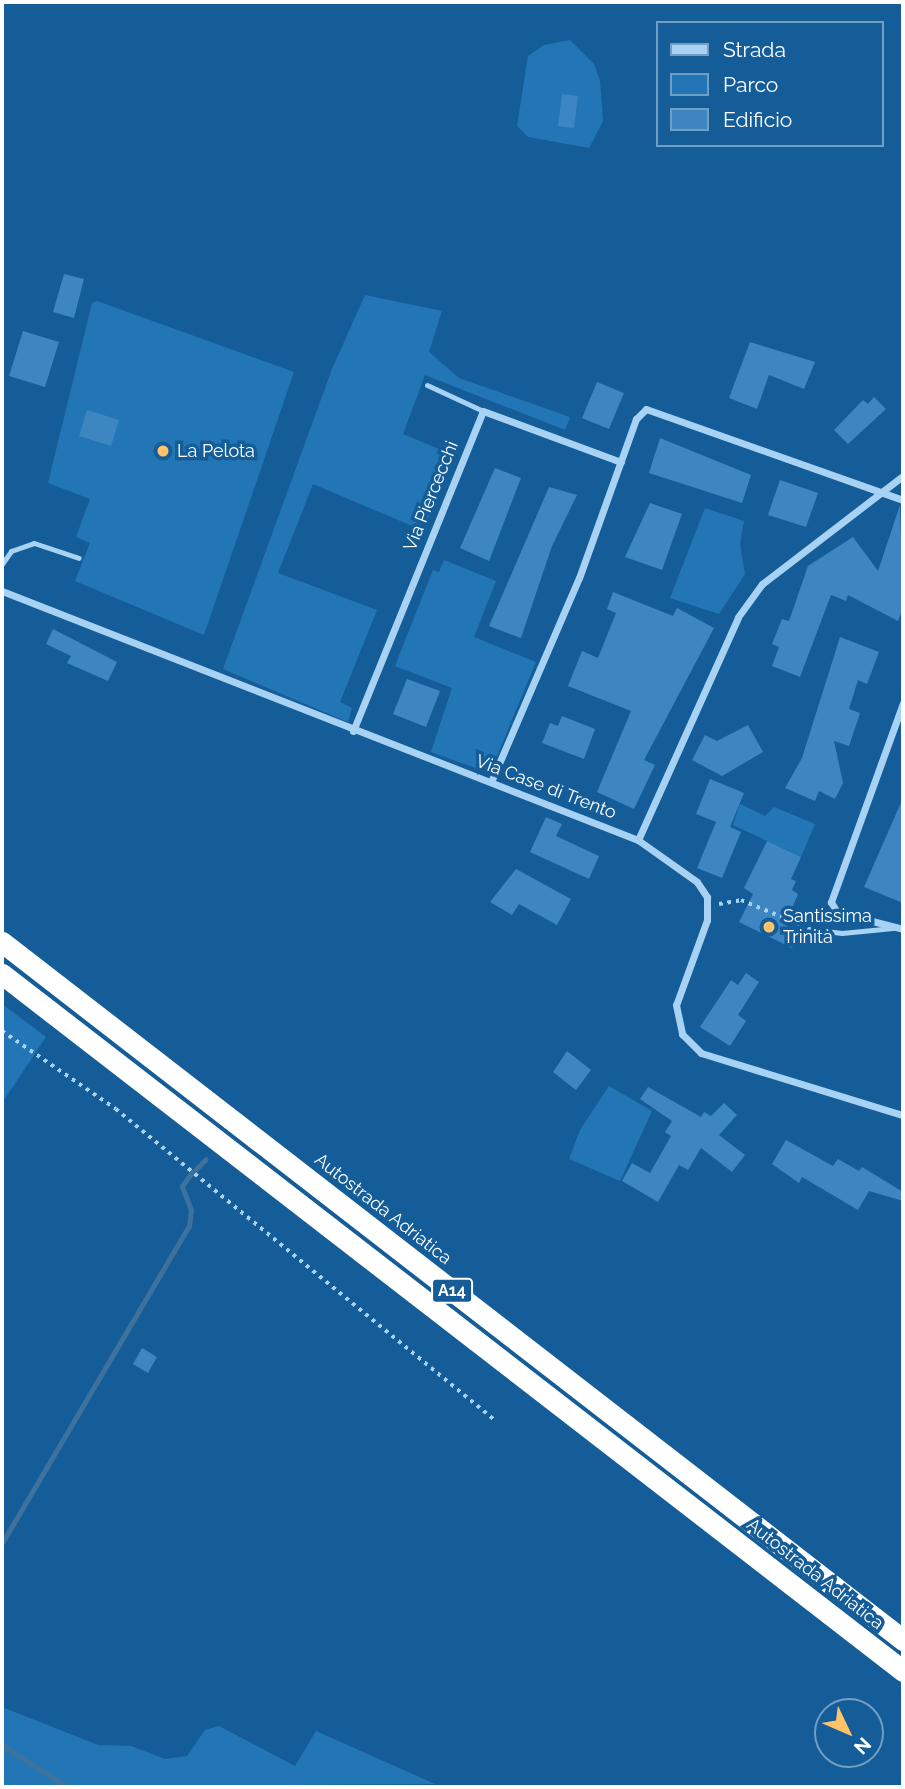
<!DOCTYPE html>
<html>
<head>
<meta charset="utf-8">
<style>
  body { margin:0 }
  #map { position:relative; width:905px; height:1789px; overflow:hidden; background:#145d99; font-family:Raleway,sans-serif }
  div>[style] { position:absolute }
  [style*='--x'] { left:calc(var(--x)*1px); top:calc(var(--y)*1px); width:calc(var(--w)*1px); rotate:calc(var(--a)*1deg) }
  .green>* { inset:0; background:#2376b6 }
  .stream>* { height:5px; margin:-2.5px; padding:0 2.5px; transform-origin:2.5px; border-radius:2.5px; background:#3e729d }
  .building>* { inset:0; background:#3d86c1 }
  .path>* { height:3.5px; margin-top:-1.75px; transform-origin:0; background:repeating-linear-gradient(90deg,#a7d2f3 0 3.5px,transparent 0 8.5px) }
  .lane>* { height:5px; margin:-2.5px; padding:0 2.5px; transform-origin:2.5px; border-radius:2.5px; background:#a7d2f3 }
  .street>* { height:7px; margin:-3.5px; padding:0 3.5px; transform-origin:3.5px; border-radius:3.5px; background:#a7d2f3 }
  .highway>* { height:21px; margin:-10.5px; padding:0 10.5px; transform-origin:10.5px; border-radius:10.5px; background:#fff }
  .dots>* { width:19px; height:19px; translate:-50% -50%; box-sizing:border-box; border:4px solid #145d99; border-radius:50% }
  span { translate:-50% -50%; white-space:nowrap; text-align:center; line-height:1.15; -webkit-text-stroke:7px #145d99; paint-order:stroke }
  .shield-label span { padding:2px 5px; background:#145d99; border:2px solid; border-radius:5px; -webkit-text-stroke-width:0 }
  .shield-label { font-size:16px; color:#fff; font-weight:700 }
  .poi-label { font-size:18px; color:#fff }
  .left { translate:0 -50%; text-align:left }
  .street-label { font-size:18px; color:#fff }
  .frame { position:absolute; inset:0; border:4px solid #fff; pointer-events:none }
  .legend { position:absolute; left:656px; top:21px; width:228px; height:126px; box-sizing:border-box; background:#145d99; border:2px solid #729ec2; margin:0; padding:9px 12px; list-style:none; font-size:21px; color:#fff }
  .legend li { display:flex; align-items:center; gap:14px; height:35px }
  .legend b { width:35px; border:2px solid #729ec2 }
  .north { position:absolute; left:814px; top:1698px; width:70px; height:70px; box-sizing:border-box; background:#145d99; border:2px solid #729ec2; border-radius:50%; rotate:134deg; font-size:19px; font-weight:700; line-height:28px; text-align:center; color:#fff }
  .north::after { content:''; display:block; margin:auto; width:24px; height:32px; background:#ffc369; clip-path:polygon(50% 0,100% 100%,50% 72%,0 100%) }
</style>
</head>
<body>
<div id="map">
  <div class="green">
    <div style="clip-path:polygon(570px 40px,594px 64px,600px 81px,603px 121px,589px 148px,528px 137px,517px 126px,528px 56px,544px 45px)"></div>
    <div style="clip-path:polygon(365px 295px,442px 311px,429px 352px,459px 378px,570px 417px,565px 430px,425px 375px,403px 434px,451px 454px,424px 531px,313px 484px,278px 573px,377px 610px,340px 702px,352px 708px,348px 722px,223px 669px,332px 369px)"></div>
    <div style="clip-path:polygon(97px 301px,294px 372px,204px 635px,75px 581px,90px 543px,76px 537px,90px 499px,48px 483px,92px 303px)"></div>
    <div style="clip-path:polygon(705px 508px,744px 521px,740px 544px,745px 574px,719px 614px,670px 598px)"></div>
    <div style="clip-path:polygon(444px 560px,496px 581px,474px 637px,536px 662px,490px 773px,431px 752px,452px 688px,395px 666px,433px 570px,439px 572px)"></div>
    <div style="clip-path:polygon(740px 804px,765px 816px,774px 807px,815px 824px,801px 857px,733px 825px)"></div>
    <div style="clip-path:polygon(2px 1004px,46px 1037px,2px 1103px)"></div>
    <div style="clip-path:polygon(609px 1086px,652px 1111px,620px 1181px,569px 1159px,580px 1130px)"></div>
    <div style="clip-path:polygon(2px 1707px,98px 1745px,131px 1746px,165px 1759px,187px 1756px,205px 1730px,219px 1726px,295px 1766px,316px 1731px,435px 1784px,2px 1787px)"></div>
  </div>
  <div class="stream">
    <div style="--x:193;--y:1172;--w:18;--a:-45"></div>
    <div style="--x:2;--y:1543;--w:368;--a:-59.5"></div>
    <div style="--x:189;--y:1226;--w:16;--a:-83"></div>
    <div style="--x:191;--y:1210;--w:26;--a:-111"></div>
    <div style="--x:182;--y:1186;--w:17;--a:-54"></div>
    <div style="--x:2;--y:1745;--w:77;--a:32.9"></div>
  </div>
  <div class="building">
    <div style="clip-path:polygon(562px 94px,578px 96px,574px 128px,558px 126px)"></div>
    <div style="clip-path:polygon(64px 274px,84px 279px,74px 318px,53px 312px)"></div>
    <div style="clip-path:polygon(23px 331px,59px 342px,45px 387px,9px 376px)"></div>
    <div style="clip-path:polygon(750px 342px,815px 362px,804px 389px,769px 375px,757px 409px,729px 398px)"></div>
    <div style="clip-path:polygon(597px 382px,624px 393px,609px 429px,582px 418px)"></div>
    <div style="clip-path:polygon(874px 397px,886px 409px,848px 444px,834px 430px,863px 400px,868px 404px)"></div>
    <div style="clip-path:polygon(87px 410px,119px 420px,111px 446px,79px 436px)"></div>
    <div style="clip-path:polygon(660px 438px,751px 475px,742px 503px,649px 473px)"></div>
    <div style="clip-path:polygon(495px 468px,521px 478px,489px 561px,460px 548px)"></div>
    <div style="clip-path:polygon(780px 480px,818px 493px,806px 527px,768px 515px)"></div>
    <div style="clip-path:polygon(549px 487px,577px 495px,552px 546px,521px 638px,489px 626px)"></div>
    <div style="clip-path:polygon(650px 503px,682px 514px,662px 570px,625px 557px)"></div>
    <div style="clip-path:polygon(900px 505px,903px 608px,898px 621px,848px 595px,846px 601px,831px 595px,800px 677px,772px 666px,779px 647px,772px 644px,782px 619px,789px 621px,808px 566px,853px 537px,878px 571px)"></div>
    <div style="clip-path:polygon(613px 592px,673px 616px,677px 608px,714px 628px,644px 760px,655px 765px,634px 809px,597px 792px,631px 711px,568px 686px,582px 651px,598px 658px,616px 613px,607px 609px)"></div>
    <div style="clip-path:polygon(53px 629px,117px 662px,108px 681px,67px 663px,71px 656px,46px 644px)"></div>
    <div style="clip-path:polygon(840px 637px,879px 652px,867px 684px,858px 680px,849px 709px,860px 713px,849px 746px,834px 741px,843px 783px,835px 799px,819px 791px,815px 801px,785px 788px,802px 758px)"></div>
    <div style="clip-path:polygon(407px 679px,440px 691px,426px 727px,393px 714px)"></div>
    <div style="clip-path:polygon(562px 716px,595px 729px,584px 759px,542px 743px,550px 723px,558px 726px)"></div>
    <div style="clip-path:polygon(748px 725px,763px 752px,722px 776px,692px 760px,705px 735px,717px 741px)"></div>
    <div style="clip-path:polygon(710px 779px,744px 793px,730px 827px,741px 832px,722px 878px,697px 868px,716px 822px,696px 814px)"></div>
    <div style="clip-path:polygon(903px 798px,903px 903px,864px 887px)"></div>
    <div style="clip-path:polygon(546px 817px,562px 824px,556px 836px,599px 856px,589px 879px,530px 852px)"></div>
    <div style="clip-path:polygon(767px 841px,801px 857px,791px 879px,796px 881px,792px 890px,798px 894px,785px 925px,800px 933px,792px 948px,739px 922px,753px 894px,744px 888px)"></div>
    <div style="clip-path:polygon(516px 869px,571px 899px,557px 925px,519px 904px,512px 915px,490px 902px)"></div>
    <div style="clip-path:polygon(746px 973px,759px 982px,738px 1015px,746px 1021px,730px 1046px,700px 1027px,731px 980px,738px 985px)"></div>
    <div style="clip-path:polygon(567px 1051px,591px 1070px,576px 1090px,553px 1072px)"></div>
    <div style="clip-path:polygon(648px 1087px,701px 1117px,704px 1112px,711px 1116px,724px 1103px,737px 1115px,719px 1135px,745px 1155px,732px 1172px,701px 1148px,688px 1170px,679px 1165px,658px 1202px,622px 1181px,632px 1163px,650px 1173px,671px 1136px,665px 1132px,672px 1121px,640px 1099px)"></div>
    <div style="clip-path:polygon(786px 1140px,833px 1166px,838px 1159px,859px 1171px,862px 1167px,903px 1192px,903px 1201px,869px 1191px,858px 1210px,802px 1177px,799px 1183px,772px 1164px)"></div>
    <div style="clip-path:polygon(142px 1348px,157px 1357px,148px 1373px,133px 1364px)"></div>
  </div>
  <div class="path">
    <div style="--x:719;--y:904;--w:22;--a:-10"></div>
    <div style="--x:741;--y:900;--w:65;--a:22.6"></div>
    <div style="--x:2;--y:1031;--w:138;--a:34.4"></div>
    <div style="--x:116;--y:1109;--w:489;--a:39.4"></div>
  </div>
  <div class="lane">
    <div style="--x:427;--y:385;--w:62;--a:24.9"></div>
    <div style="--x:2;--y:564;--w:16;--a:-55"></div>
    <div style="--x:11;--y:551;--w:24;--a:-19"></div>
    <div style="--x:34;--y:543;--w:47;--a:18.4"></div>
    <div style="--x:809;--y:929;--w:33;--a:7"></div>
    <div style="--x:842;--y:933;--w:51;--a:-5.6"></div>
  </div>
  <div class="street">
    <div style="--x:2;--y:591;--w:683;--a:21.38"></div>
    <div style="--x:638;--y:840;--w:72;--a:35.4"></div>
    <div style="--x:697;--y:882;--w:18;--a:56"></div>
    <div style="--x:707;--y:897;--w:23;--a:90"></div>
    <div style="--x:707;--y:920;--w:90;--a:110"></div>
    <div style="--x:676;--y:1005;--w:30;--a:78"></div>
    <div style="--x:682;--y:1034;--w:27;--a:45"></div>
    <div style="--x:701;--y:1053;--w:211;--a:17.1"></div>
    <div style="--x:903;--y:703;--w:212;--a:109.9"></div>
    <div style="--x:831;--y:902;--w:12;--a:59"></div>
    <div style="--x:837;--y:912;--w:68;--a:14.4"></div>
    <div style="--x:353;--y:731;--w:345;--a:-67.9"></div>
    <div style="--x:483;--y:411;--w:147;--a:20.3"></div>
    <div style="--x:491;--y:782;--w:222;--a:-66.7"></div>
    <div style="--x:579;--y:578;--w:169;--a:-70.3"></div>
    <div style="--x:636;--y:419;--w:14;--a:-45"></div>
    <div style="--x:646;--y:409;--w:273;--a:19.5"></div>
    <div style="--x:638;--y:840;--w:244;--a:-65.8"></div>
    <div style="--x:738;--y:617;--w:41;--a:-54"></div>
    <div style="--x:762;--y:584;--w:178;--a:-37.5"></div>
  </div>
  <div class="highway">
    <div style="--x:2;--y:942;--w:1140;--a:37.76"></div>
    <div style="--x:2;--y:974;--w:1139;--a:37.72"></div>
  </div>
  <div class="dots">
    <div style="left:163px;top:451px;background:#ffc369"></div>
    <div style="left:769px;top:927px;background:#ffc369"></div>
  </div>
  <div class="shield-label">
    <span style="left:452px;top:1291px">A14</span>
  </div>
  <div class="poi-label">
    <span class="left" style="left:177px;top:451px">La Pelota</span>
    <span class="left" style="left:783px;top:927px">Santissima<br>Trinità</span>
  </div>
  <div class="street-label">
    <span style="left:431px;top:496px;rotate:-68deg">Via Piercecchi</span>
    <span style="left:546px;top:787px;rotate:21deg">Via Case di Trento</span>
    <span style="left:383px;top:1209px;rotate:38deg">Autostrada Adriatica</span>
    <span style="left:815px;top:1574px;rotate:38deg">Autostrada Adriatica</span>
  </div>
  <div class="frame"></div>
  <ul class="legend">
  <li><b style="height:9px;background:#a7d2f3"></b>Strada</li>
  <li><b style="height:19px;background:#2376b6"></b>Parco</li>
  <li><b style="height:19px;background:#3d86c1"></b>Edificio</li>
  </ul>
  <div class="north">N</div>
</div>
</body>
</html>
